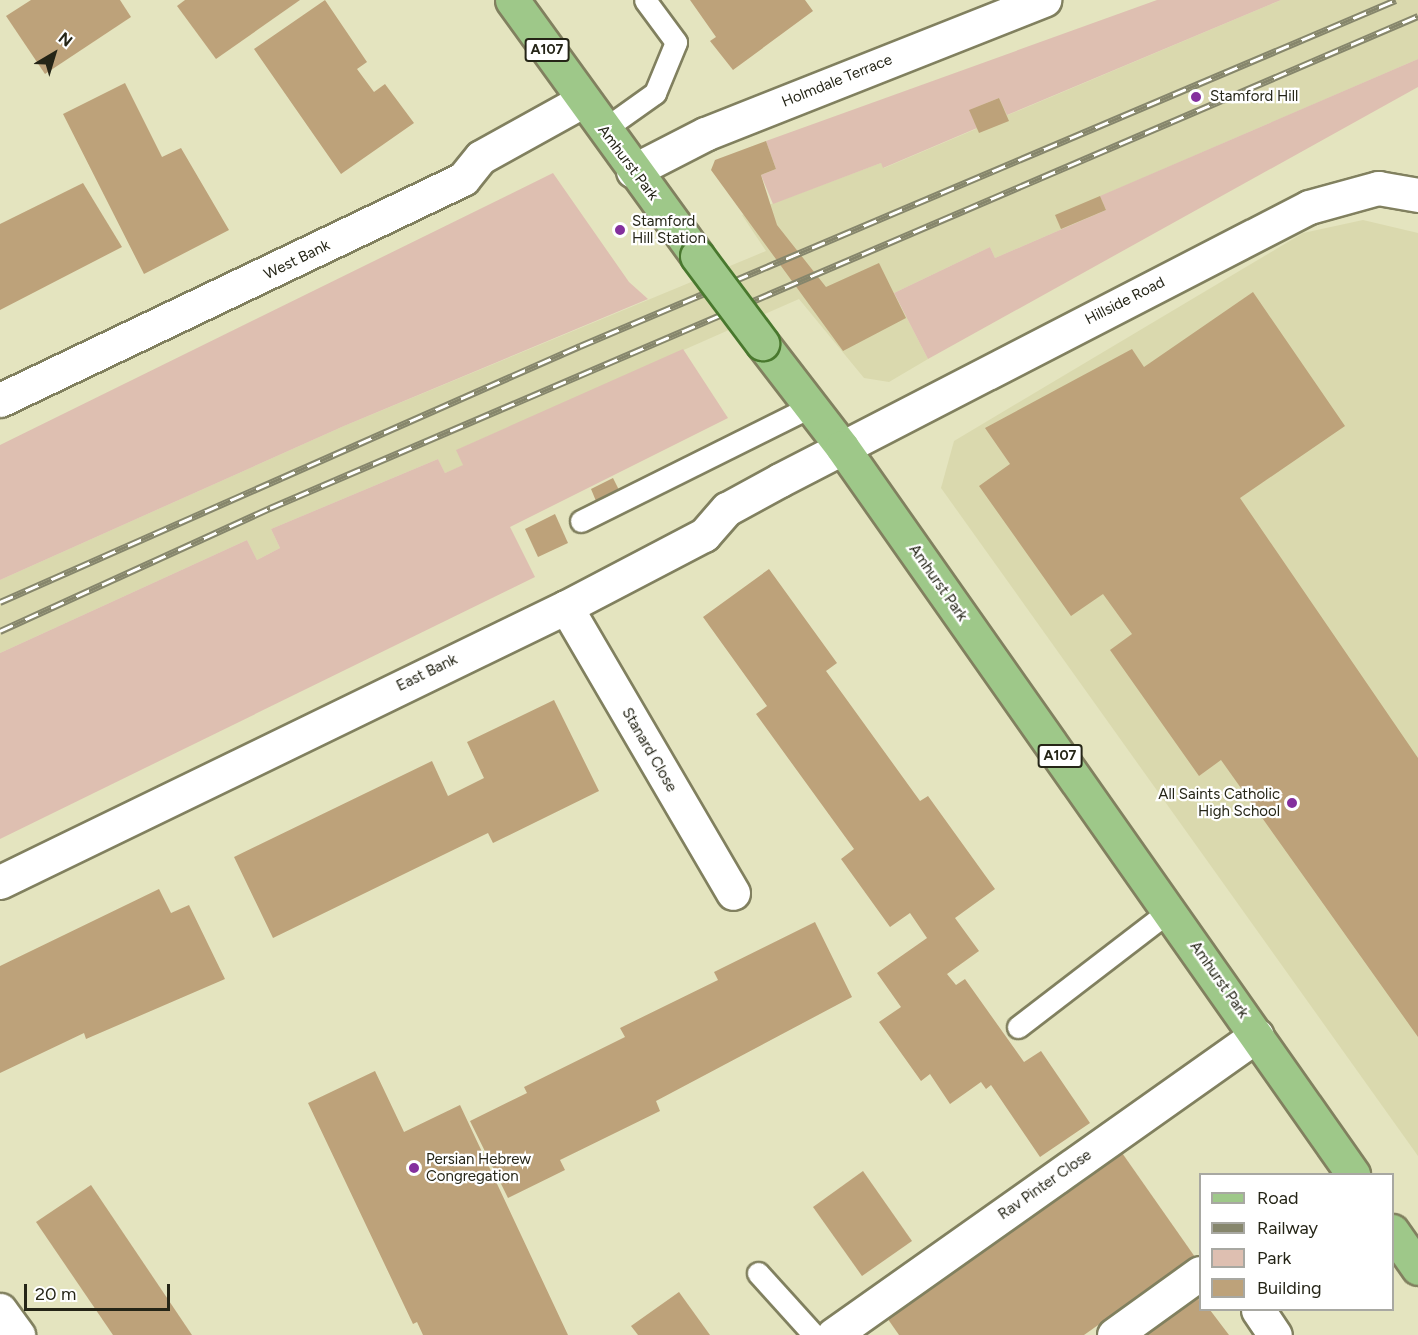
<!DOCTYPE html>
<html>
<head>
<meta charset="utf-8">
<style>
  body { margin:0 }
  #map { position:relative; width:1418px; height:1335px; overflow:hidden; background:#e4e4bf; font-family:Figtree,sans-serif }
  div>[style] { position:absolute }
  [style*='--x'] { left:calc(var(--x)*1px); top:calc(var(--y)*1px); width:calc(var(--w)*1px); rotate:calc(var(--a)*1deg) }
  .built>* { inset:0; background:#dad9ae }
  .green>* { inset:0; background:#debfb1 }
  .building>* { inset:0; background:#bda27a }
  .roads { filter:drop-shadow(2px 0 #81805f) drop-shadow(-2px 0 #81805f) drop-shadow(0 2px #81805f) drop-shadow(0 -2px #81805f) }
  .service>* { height:21px; margin:-10.5px; padding:0 10.5px; transform-origin:10.5px; border-radius:10.5px; background:#fff }
  .minor>* { height:33px; margin:-16.5px; padding:0 16.5px; transform-origin:16.5px; border-radius:16.5px; background:#fff }
  .primary>* { height:33px; margin:-16.5px; padding:0 16.5px; transform-origin:16.5px; border-radius:16.5px; background:#9ec889 }
  .rail>* { height:7px; margin-top:-3.5px; transform-origin:0; background:repeating-linear-gradient(90deg,#fff 0 14px,#86866c 0 28px); box-sizing:border-box; border-block:2px solid #86866c }
  .bridges { filter:drop-shadow(2px 0 #49782e) drop-shadow(-2px 0 #49782e) drop-shadow(0 2px #49782e) drop-shadow(0 -2px #49782e) }
  .primary-bridge>* { height:33px; margin:-16.5px; padding:0 16.5px; transform-origin:16.5px; border-radius:16.5px; background:#9ec889 }
  .dots>* { width:16px; height:16px; translate:-50% -50%; box-sizing:border-box; border:3px solid #fff; border-radius:50% }
  span { translate:-50% -50%; white-space:nowrap; text-align:center; line-height:1.15; -webkit-text-stroke:4.5px #fff; paint-order:stroke }
  .shield-label span { padding:2px 4px; background:#fff; border:2px solid; border-radius:4px; -webkit-text-stroke-width:0 }
  .shield-label { font-size:14px; color:#252517; font-weight:700 }
  .street-label { font-size:15px; color:#252517 }
  .poi-label { font-size:15px; color:#252517 }
  .left { translate:0 -50%; text-align:left }
  .right { translate:-100% -50%; text-align:right }
  .legend { position:absolute; left:1199px; top:1173px; width:195px; height:138px; box-sizing:border-box; background:#fff; border:2px solid #a8a8a2; margin:0; padding:8px 10px; list-style:none; font-size:18px; color:#252517 }
  .legend li { display:flex; align-items:center; gap:12px; height:30px }
  .legend b { width:30px; border:2px solid #a8a8a2 }
  .north { position:absolute; left:24px; top:24px; width:60px; height:60px; -webkit-text-stroke:4px #fff; paint-order:stroke; rotate:38deg; font-size:16px; font-weight:700; line-height:24px; text-align:center; color:#252517 }
  .north::after { content:''; display:block; margin:auto; width:21px; height:27px; background:#252517; clip-path:polygon(50% 0,100% 100%,50% 72%,0 100%) }
  .scale { position:absolute; left:24px; top:1284px; width:146px; height:27px; box-sizing:border-box; border:3px solid #252517; border-top:0; padding-left:8px; font-size:18px; line-height:21px; white-space:nowrap; color:#252517; -webkit-text-stroke:4px #fff; paint-order:stroke }
</style>
</head>
<body>
<div id="map">
  <div class="built">
    <div style="clip-path:polygon(1281px 0,1418px 0,1418px 59px,1101px 196px,1106px 210px,995px 258px,990px 247px,894px 293px,928px 359px,889px 382px,864px 378px,799px 299px,457px 450px,464px 465px,445px 473px,438px 459px,271px 529px,280px 548px,257px 560px,247px 540px,0 653px,0 580px,344px 426px,766px 251px,742px 215px,881px 163px,884px 168px,976px 129px,969px 110px,999px 98px,1008px 115px)"></div>
    <div style="clip-path:polygon(1363px 220px,1418px 233px,1418px 1156px,941px 488px,954px 441px,1303px 233px)"></div>
  </div>
  <div class="green">
    <div style="clip-path:polygon(1157px 0,1281px 0,1007px 115px,999px 98px,970px 110px,977px 128px,883px 168px,881px 163px,773px 204px,761px 175px,776px 169px,766px 141px)"></div>
    <div style="clip-path:polygon(1418px 59px,1418px 87px,928px 359px,894px 293px,990px 247px,995px 258px,1106px 210px,1100px 196px)"></div>
    <div style="clip-path:polygon(553px 173px,629px 282px,648px 299px,344px 426px,0 580px,0 445px)"></div>
    <div style="clip-path:polygon(683px 349px,728px 418px,510px 527px,535px 577px,0 839px,0 653px,247px 540px,257px 560px,280px 548px,271px 529px,438px 459px,445px 473px,463px 465px,456px 450px)"></div>
  </div>
  <div class="building">
    <div style="clip-path:polygon(31px 0,120px 0,131px 17px,45px 74px,6px 16px)"></div>
    <div style="clip-path:polygon(185px 0,300px 0,216px 59px,177px 6px)"></div>
    <div style="clip-path:polygon(325px 0,367px 62px,357px 69px,374px 92px,385px 84px,414px 123px,341px 174px,254px 49px)"></div>
    <div style="clip-path:polygon(690px 0,805px 0,813px 11px,733px 70px,710px 41px,716px 37px)"></div>
    <div style="clip-path:polygon(125px 83px,162px 157px,181px 148px,229px 230px,144px 274px,63px 114px)"></div>
    <div style="clip-path:polygon(999px 98px,1009px 121px,979px 133px,969px 110px)"></div>
    <div style="clip-path:polygon(766px 141px,776px 169px,761px 175px,777px 225px,826px 287px,879px 263px,906px 318px,843px 351px,711px 170px,715px 160px)"></div>
    <div style="clip-path:polygon(83px 183px,122px 247px,0 310px,0 224px)"></div>
    <div style="clip-path:polygon(1100px 196px,1106px 210px,1061px 229px,1055px 215px)"></div>
    <div style="clip-path:polygon(1253px 292px,1345px 426px,1240px 498px,1418px 758px,1418px 1037px,1221px 760px,1199px 776px,1110px 650px,1132px 634px,1103px 594px,1071px 616px,979px 486px,1010px 464px,985px 428px,1132px 349px,1144px 367px)"></div>
    <div style="clip-path:polygon(613px 478px,619px 490px,596px 501px,591px 489px)"></div>
    <div style="clip-path:polygon(555px 514px,568px 543px,538px 557px,525px 529px)"></div>
    <div style="clip-path:polygon(769px 569px,837px 663px,826px 671px,920px 801px,928px 796px,995px 889px,955px 918px,979px 951px,947px 974px,956px 985px,965px 979px,1024px 1062px,1041px 1051px,1090px 1123px,1040px 1157px,991px 1085px,986px 1089px,981px 1082px,950px 1104px,930px 1074px,921px 1081px,879px 1022px,901px 1007px,877px 973px,927px 938px,910px 913px,890px 927px,841px 859px,854px 849px,756px 714px,767px 706px,703px 617px)"></div>
    <div style="clip-path:polygon(554px 700px,599px 791px,493px 843px,488px 833px,273px 938px,234px 857px,432px 761px,448px 796px,484px 778px,467px 742px)"></div>
    <div style="clip-path:polygon(159px 889px,171px 913px,189px 905px,225px 979px,86px 1039px,84px 1033px,0 1073px,0 966px)"></div>
    <div style="clip-path:polygon(815px 922px,852px 997px,656px 1101px,660px 1111px,560px 1160px,565px 1170px,508px 1198px,470px 1121px,527px 1093px,524px 1087px,625px 1037px,620px 1028px,718px 980px,714px 972px)"></div>
    <div style="clip-path:polygon(375px 1071px,404px 1132px,460px 1105px,568px 1335px,423px 1335px,417px 1322px,413px 1324px,308px 1103px)"></div>
    <div style="clip-path:polygon(1120px 1150px,1195px 1257px,1084px 1335px,899px 1335px,885px 1315px)"></div>
    <div style="clip-path:polygon(863px 1171px,912px 1241px,862px 1276px,813px 1207px)"></div>
    <div style="clip-path:polygon(91px 1185px,192px 1335px,113px 1335px,36px 1222px)"></div>
    <div style="clip-path:polygon(679px 1292px,710px 1335px,638px 1335px,631px 1326px)"></div>
    <div style="clip-path:polygon(1198px 1292px,1200px 1310px,1210px 1310px,1229px 1335px,1141px 1335px)"></div>
  </div>
  <div class="roads">
    <div class="service">
      <div style="--x:603;--y:130;--w:64;--a:-35.4"></div>
      <div style="--x:655;--y:93;--w:55;--a:-67.6"></div>
      <div style="--x:676;--y:42;--w:52;--a:-126.4"></div>
      <div style="--x:581;--y:521;--w:256;--a:-26.5"></div>
      <div style="--x:1018;--y:1027;--w:190;--a:-37.5"></div>
      <div style="--x:758;--y:1273;--w:84;--a:47.9"></div>
    </div>
    <div class="minor">
      <div style="--x:633;--y:171;--w:81;--a:-27.2"></div>
      <div style="--x:705;--y:134;--w:365;--a:-21.6"></div>
      <div style="--x:0;--y:400;--w:513;--a:-25.52"></div>
      <div style="--x:463;--y:179;--w:28;--a:-51"></div>
      <div style="--x:481;--y:157;--w:115;--a:-29"></div>
      <div style="--x:566;--y:607;--w:331;--a:59.7"></div>
      <div style="--x:0;--y:882;--w:629;--a:-25.91"></div>
      <div style="--x:566;--y:607;--w:156;--a:-27.6"></div>
      <div style="--x:704;--y:535;--w:35;--a:-49"></div>
      <div style="--x:727;--y:509;--w:60;--a:-28.7"></div>
      <div style="--x:780;--y:480;--w:595;--a:-27.3"></div>
      <div style="--x:1309;--y:207;--w:72;--a:-15.4"></div>
      <div style="--x:1378;--y:188;--w:41;--a:9.9"></div>
      <div style="--x:0;--y:1310;--w:31;--a:54"></div>
      <div style="--x:1258;--y:1310;--w:30;--a:56"></div>
      <div style="--x:833;--y:1335;--w:519;--a:-35.28"></div>
      <div style="--x:1114;--y:1335;--w:106;--a:-35.8"></div>
    </div>
    <div class="primary">
      <div style="--x:512;--y:0;--w:316;--a:54.1"></div>
      <div style="--x:762;--y:343;--w:131;--a:52.4"></div>
      <div style="--x:842;--y:447;--w:889;--a:54.9"></div>
      <div style="--x:1392;--y:1231;--w:45;--a:54.9"></div>
    </div>
  </div>
  <div class="rail">
    <div style="--x:0;--y:602;--w:634;--a:-23.82"></div>
    <div style="--x:580;--y:346;--w:886;--a:-22.98"></div>
    <div style="--x:0;--y:631;--w:297;--a:-24.5"></div>
    <div style="--x:270;--y:508;--w:1249;--a:-23.2"></div>
  </div>
  <div class="bridges">
    <div class="primary-bridge">
      <div style="--x:697;--y:256;--w:109;--a:53.2"></div>
    </div>
  </div>
  <div class="dots">
    <div style="left:1196px;top:97px;background:#842f9d"></div>
    <div style="left:620px;top:230px;background:#842f9d"></div>
    <div style="left:1292px;top:803px;background:#842f9d"></div>
    <div style="left:414px;top:1168px;background:#842f9d"></div>
  </div>
  <div class="shield-label">
    <span style="left:547px;top:50px">A107</span>
    <span style="left:1060px;top:756px">A107</span>
  </div>
  <div class="street-label">
    <span style="left:837px;top:81px;rotate:-22deg">Holmdale Terrace</span>
    <span style="left:628px;top:163px;rotate:53deg">Amhurst Park</span>
    <span style="left:297px;top:260px;rotate:-26deg">West Bank</span>
    <span style="left:1125px;top:301px;rotate:-27deg">Hillside Road</span>
    <span style="left:938px;top:583px;rotate:55deg">Amhurst Park</span>
    <span style="left:427px;top:673px;rotate:-26deg">East Bank</span>
    <span style="left:649px;top:750px;rotate:60deg">Stanard Close</span>
    <span style="left:1219px;top:980px;rotate:55deg">Amhurst Park</span>
    <span style="left:1045px;top:1185px;rotate:-35deg">Rav Pinter Close</span>
  </div>
  <div class="poi-label">
    <span class="left" style="left:1210px;top:97px">Stamford Hill</span>
    <span class="left" style="left:632px;top:230px">Stamford<br>Hill Station</span>
    <span class="right" style="left:1280px;top:803px">All Saints Catholic<br>High School</span>
    <span class="left" style="left:426px;top:1168px">Persian Hebrew<br>Congregation</span>
  </div>
  <ul class="legend">
  <li><b style="height:8px;background:#9ec889"></b>Road</li>
  <li><b style="height:8px;background:#86866c"></b>Railway</li>
  <li><b style="height:16px;background:#debfb1"></b>Park</li>
  <li><b style="height:16px;background:#bda27a"></b>Building</li>
  </ul>
  <div class="north">N</div>
  <div class="scale">20 m</div>
</div>
</body>
</html>
